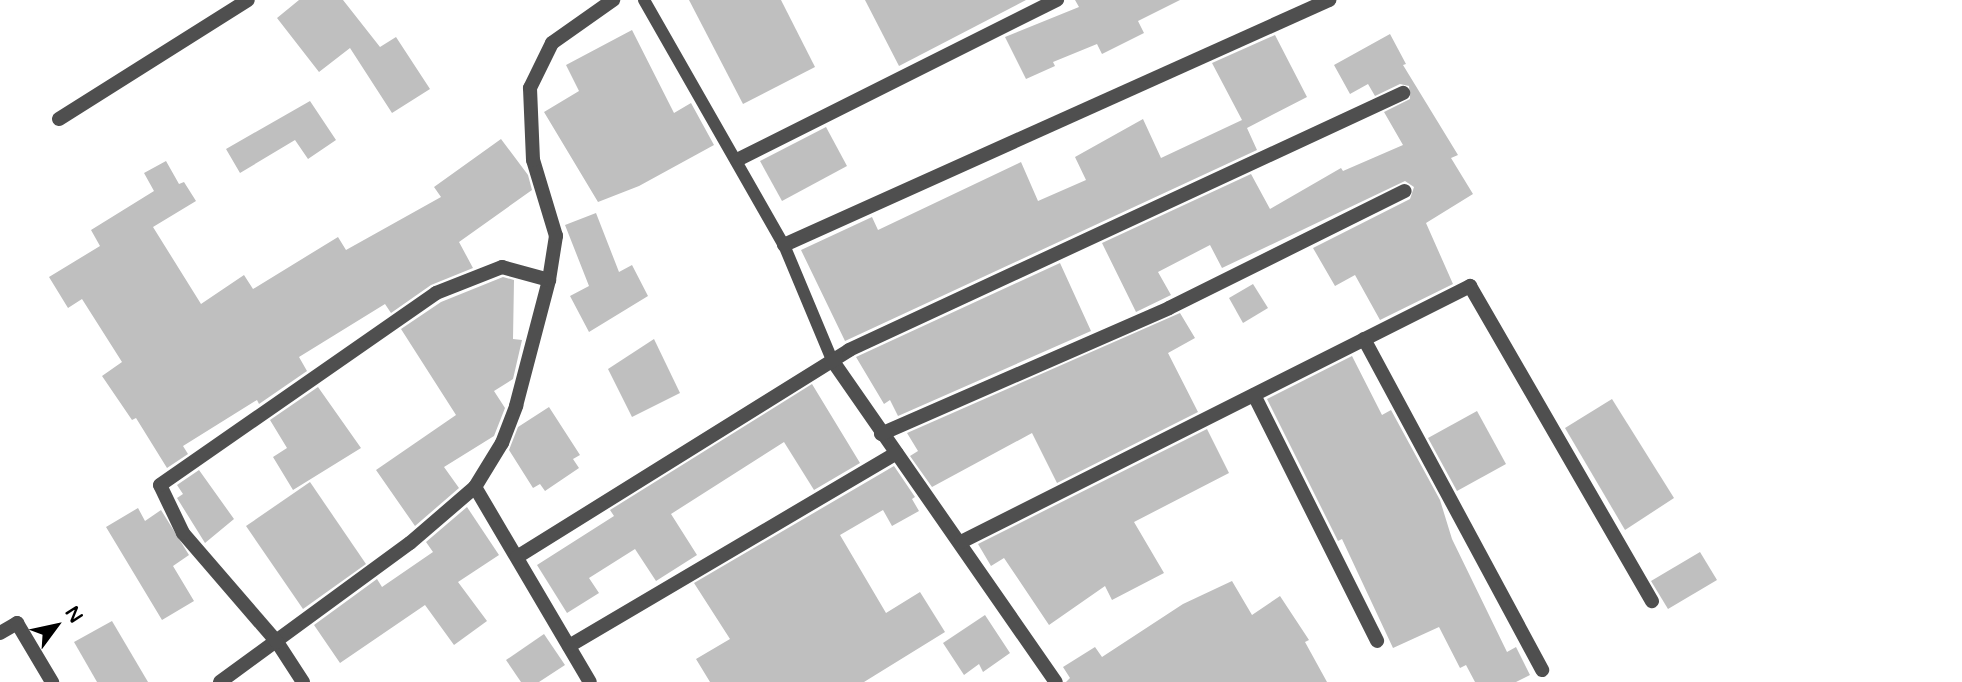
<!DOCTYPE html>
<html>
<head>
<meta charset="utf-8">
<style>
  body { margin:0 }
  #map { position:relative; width:1962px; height:682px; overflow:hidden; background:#fff; font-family:"Varela Round",sans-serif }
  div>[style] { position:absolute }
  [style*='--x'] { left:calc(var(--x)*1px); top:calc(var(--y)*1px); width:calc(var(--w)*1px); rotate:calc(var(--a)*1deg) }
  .building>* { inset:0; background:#bfbfbf }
  .lane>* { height:12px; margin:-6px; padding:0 6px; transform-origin:6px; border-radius:6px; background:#4f4f4f }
  .street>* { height:14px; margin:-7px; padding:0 7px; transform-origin:7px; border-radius:7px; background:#4f4f4f }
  span { translate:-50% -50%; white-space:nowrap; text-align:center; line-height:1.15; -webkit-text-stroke:5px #fff; paint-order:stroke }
  .north { position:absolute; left:21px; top:591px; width:70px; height:70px; -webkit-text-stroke:5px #fff; paint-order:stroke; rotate:57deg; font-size:19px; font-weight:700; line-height:28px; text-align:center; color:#000 }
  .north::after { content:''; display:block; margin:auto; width:24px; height:32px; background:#000; clip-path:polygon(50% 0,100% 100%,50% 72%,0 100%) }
</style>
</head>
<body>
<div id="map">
  <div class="building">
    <div style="clip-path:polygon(299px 0,343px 0,380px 47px,396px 37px,430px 89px,392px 113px,350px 48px,319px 72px,277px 18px)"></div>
    <div style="clip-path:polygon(689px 0,781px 0,815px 67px,743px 104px)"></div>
    <div style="clip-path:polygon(865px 0,1026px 0,899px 66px)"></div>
    <div style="clip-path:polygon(1075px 0,1180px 0,1138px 21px,1144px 33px,1102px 54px,1097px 44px,1053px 62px,1055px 66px,1026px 79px,1005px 37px,1079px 7px)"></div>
    <div style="clip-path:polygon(632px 30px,674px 113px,691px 103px,714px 145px,639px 186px,598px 202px,544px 112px,579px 91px,566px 65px)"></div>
    <div style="clip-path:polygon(1390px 34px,1406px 64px,1403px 65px,1458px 155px,1451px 158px,1473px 194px,1426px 223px,1453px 284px,1380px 320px,1355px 275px,1335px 286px,1313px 248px,1410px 199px,1414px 187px,1405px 181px,1222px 268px,1210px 245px,1158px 272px,1171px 295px,1136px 312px,1102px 243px,1251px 174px,1270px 209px,1341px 168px,1343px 171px,1403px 145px,1384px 112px,1410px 99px,1409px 86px,1400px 84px,1375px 96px,1368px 84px,1350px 94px,1334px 65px)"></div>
    <div style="clip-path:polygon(1275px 35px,1307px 97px,1247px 128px,1257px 150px,845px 341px,801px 250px,872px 217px,878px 230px,1021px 162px,1038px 201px,1086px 180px,1075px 157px,1143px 119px,1161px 158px,1242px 120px,1212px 63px)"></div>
    <div style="clip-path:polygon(310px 101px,336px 140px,308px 159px,295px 140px,240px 173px,226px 149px)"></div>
    <div style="clip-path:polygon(826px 127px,847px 166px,782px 201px,760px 161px)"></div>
    <div style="clip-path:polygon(501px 139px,528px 175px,532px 190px,459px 242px,473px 268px,431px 285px,391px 313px,385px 304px,299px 357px,307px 371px,259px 404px,257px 400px,183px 446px,188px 454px,167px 468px,136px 418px,132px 420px,102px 376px,122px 362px,82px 299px,68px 308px,49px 277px,100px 246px,91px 230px,154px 191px,144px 173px,166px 161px,179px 184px,184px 182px,196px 201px,153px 227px,201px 304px,244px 275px,253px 289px,338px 237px,346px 250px,441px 197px,434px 187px)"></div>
    <div style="clip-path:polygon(596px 213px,619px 272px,632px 265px,648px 296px,589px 332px,570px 296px,589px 286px,565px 225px)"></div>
    <div style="clip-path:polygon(1060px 263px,1091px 331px,898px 416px,890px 400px,884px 404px,856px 357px)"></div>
    <div style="clip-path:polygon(503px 277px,514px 280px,513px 339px,522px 340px,513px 379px,494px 391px,505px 408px,494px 436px,444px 467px,459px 488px,415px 526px,376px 470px,456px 415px,401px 329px,441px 302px)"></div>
    <div style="clip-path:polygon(1253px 284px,1268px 308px,1243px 323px,1229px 298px)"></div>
    <div style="clip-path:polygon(1180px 313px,1195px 338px,1168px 353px,1198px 412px,1057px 483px,1032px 433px,932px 487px,910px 456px,918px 451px,907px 433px)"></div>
    <div style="clip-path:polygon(654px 339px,680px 393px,632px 417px,608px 369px)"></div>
    <div style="clip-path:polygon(1352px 356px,1382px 415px,1391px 410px,1440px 500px,1452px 539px,1507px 652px,1516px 647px,1530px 675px,1516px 682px,1475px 682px,1466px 665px,1460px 668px,1439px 627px,1393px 648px,1342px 539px,1338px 541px,1267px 399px)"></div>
    <div style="clip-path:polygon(812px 384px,860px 463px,814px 490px,784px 442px,671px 514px,697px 555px,656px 581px,635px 549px,589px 578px,599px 593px,567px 613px,537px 565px,614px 516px,610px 510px)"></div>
    <div style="clip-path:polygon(318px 387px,361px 448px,293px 490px,273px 457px,287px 448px,270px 420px)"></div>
    <div style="clip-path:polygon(1612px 399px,1674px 498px,1625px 530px,1565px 428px)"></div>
    <div style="clip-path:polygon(549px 407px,580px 455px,573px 459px,579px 468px,545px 491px,540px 484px,533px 488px,509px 450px,518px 427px)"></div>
    <div style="clip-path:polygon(1477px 411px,1506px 464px,1457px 491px,1428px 438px)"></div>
    <div style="clip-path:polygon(1207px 429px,1229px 473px,1134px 522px,1164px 573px,1112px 600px,1105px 586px,1049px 625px,1004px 558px,991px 566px,978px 544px)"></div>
    <div style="clip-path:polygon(894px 466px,915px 497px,912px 499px,919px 511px,892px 526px,883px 510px,840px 535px,886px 613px,920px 592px,945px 632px,864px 682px,710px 682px,696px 659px,730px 639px,694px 583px)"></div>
    <div style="clip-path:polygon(199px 470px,234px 519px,205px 543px,177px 498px,183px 494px,177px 485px)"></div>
    <div style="clip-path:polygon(310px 482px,366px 564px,303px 609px,246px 526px)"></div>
    <div style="clip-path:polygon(467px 507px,499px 555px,458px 582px,487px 621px,454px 645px,425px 605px,340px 663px,314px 625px,377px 579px,382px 587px,433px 552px,426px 542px)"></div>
    <div style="clip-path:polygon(138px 508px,145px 521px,161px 510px,189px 555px,173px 566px,194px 601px,162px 620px,106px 527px)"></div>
    <div style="clip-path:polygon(1700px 552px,1717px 580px,1668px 609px,1651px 581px)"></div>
    <div style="clip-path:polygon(1232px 581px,1252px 615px,1280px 596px,1309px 640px,1305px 642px,1327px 682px,1066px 682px,1070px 678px,1063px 667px,1095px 647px,1102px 657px,1183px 604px)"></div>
    <div style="clip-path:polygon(985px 615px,1010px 653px,983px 672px,979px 664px,964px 675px,943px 643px)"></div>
    <div style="clip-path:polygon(112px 621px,148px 682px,97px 682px,74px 642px)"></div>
    <div style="clip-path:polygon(544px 634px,565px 665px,539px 682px,521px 682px,506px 660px)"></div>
  </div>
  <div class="lane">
    <div style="--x:644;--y:0;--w:282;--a:60.3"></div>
    <div style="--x:784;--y:245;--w:125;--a:67.3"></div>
  </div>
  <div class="street">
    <div style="--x:59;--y:119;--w:223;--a:-32.2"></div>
    <div style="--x:737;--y:160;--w:358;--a:-26.6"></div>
    <div style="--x:784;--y:245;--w:598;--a:-24.21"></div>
    <div style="--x:1364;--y:339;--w:376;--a:61.7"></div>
    <div style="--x:832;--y:360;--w:392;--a:55.2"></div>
    <div style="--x:1254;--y:395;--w:275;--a:63.4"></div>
    <div style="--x:881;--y:434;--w:314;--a:-23.6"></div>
    <div style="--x:1169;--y:308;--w:263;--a:-26.4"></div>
    <div style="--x:475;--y:487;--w:226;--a:59.5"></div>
    <div style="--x:961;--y:542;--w:570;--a:-26.7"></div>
    <div style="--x:1470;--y:286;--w:364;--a:60"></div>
    <div style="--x:517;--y:557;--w:391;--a:-31.9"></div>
    <div style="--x:849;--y:350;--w:611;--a:-24.89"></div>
    <div style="--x:0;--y:633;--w:20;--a:-30"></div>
    <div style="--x:17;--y:623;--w:69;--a:59.3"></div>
    <div style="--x:569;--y:646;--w:380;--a:-30.5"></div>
    <div style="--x:220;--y:682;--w:235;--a:-36.2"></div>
    <div style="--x:410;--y:543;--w:86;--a:-40.7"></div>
    <div style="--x:475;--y:487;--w:52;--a:-58.5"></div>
    <div style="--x:502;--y:443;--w:40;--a:-69"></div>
    <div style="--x:516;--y:406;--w:130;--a:-75.3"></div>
    <div style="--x:549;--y:280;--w:45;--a:-81"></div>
    <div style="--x:556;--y:236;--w:79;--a:-106.8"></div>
    <div style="--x:533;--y:160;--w:72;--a:-92.4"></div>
    <div style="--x:530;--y:88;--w:50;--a:-63.9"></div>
    <div style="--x:552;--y:43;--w:75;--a:-35.2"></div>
    <div style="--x:303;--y:682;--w:48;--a:-123"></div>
    <div style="--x:277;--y:642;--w:144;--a:-130.8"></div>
    <div style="--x:183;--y:533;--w:53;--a:-115.6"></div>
    <div style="--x:160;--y:485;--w:336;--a:-34.8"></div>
    <div style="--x:436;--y:293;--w:71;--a:-21.5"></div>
    <div style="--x:502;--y:267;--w:49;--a:15.5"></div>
  </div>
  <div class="north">N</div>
</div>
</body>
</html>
